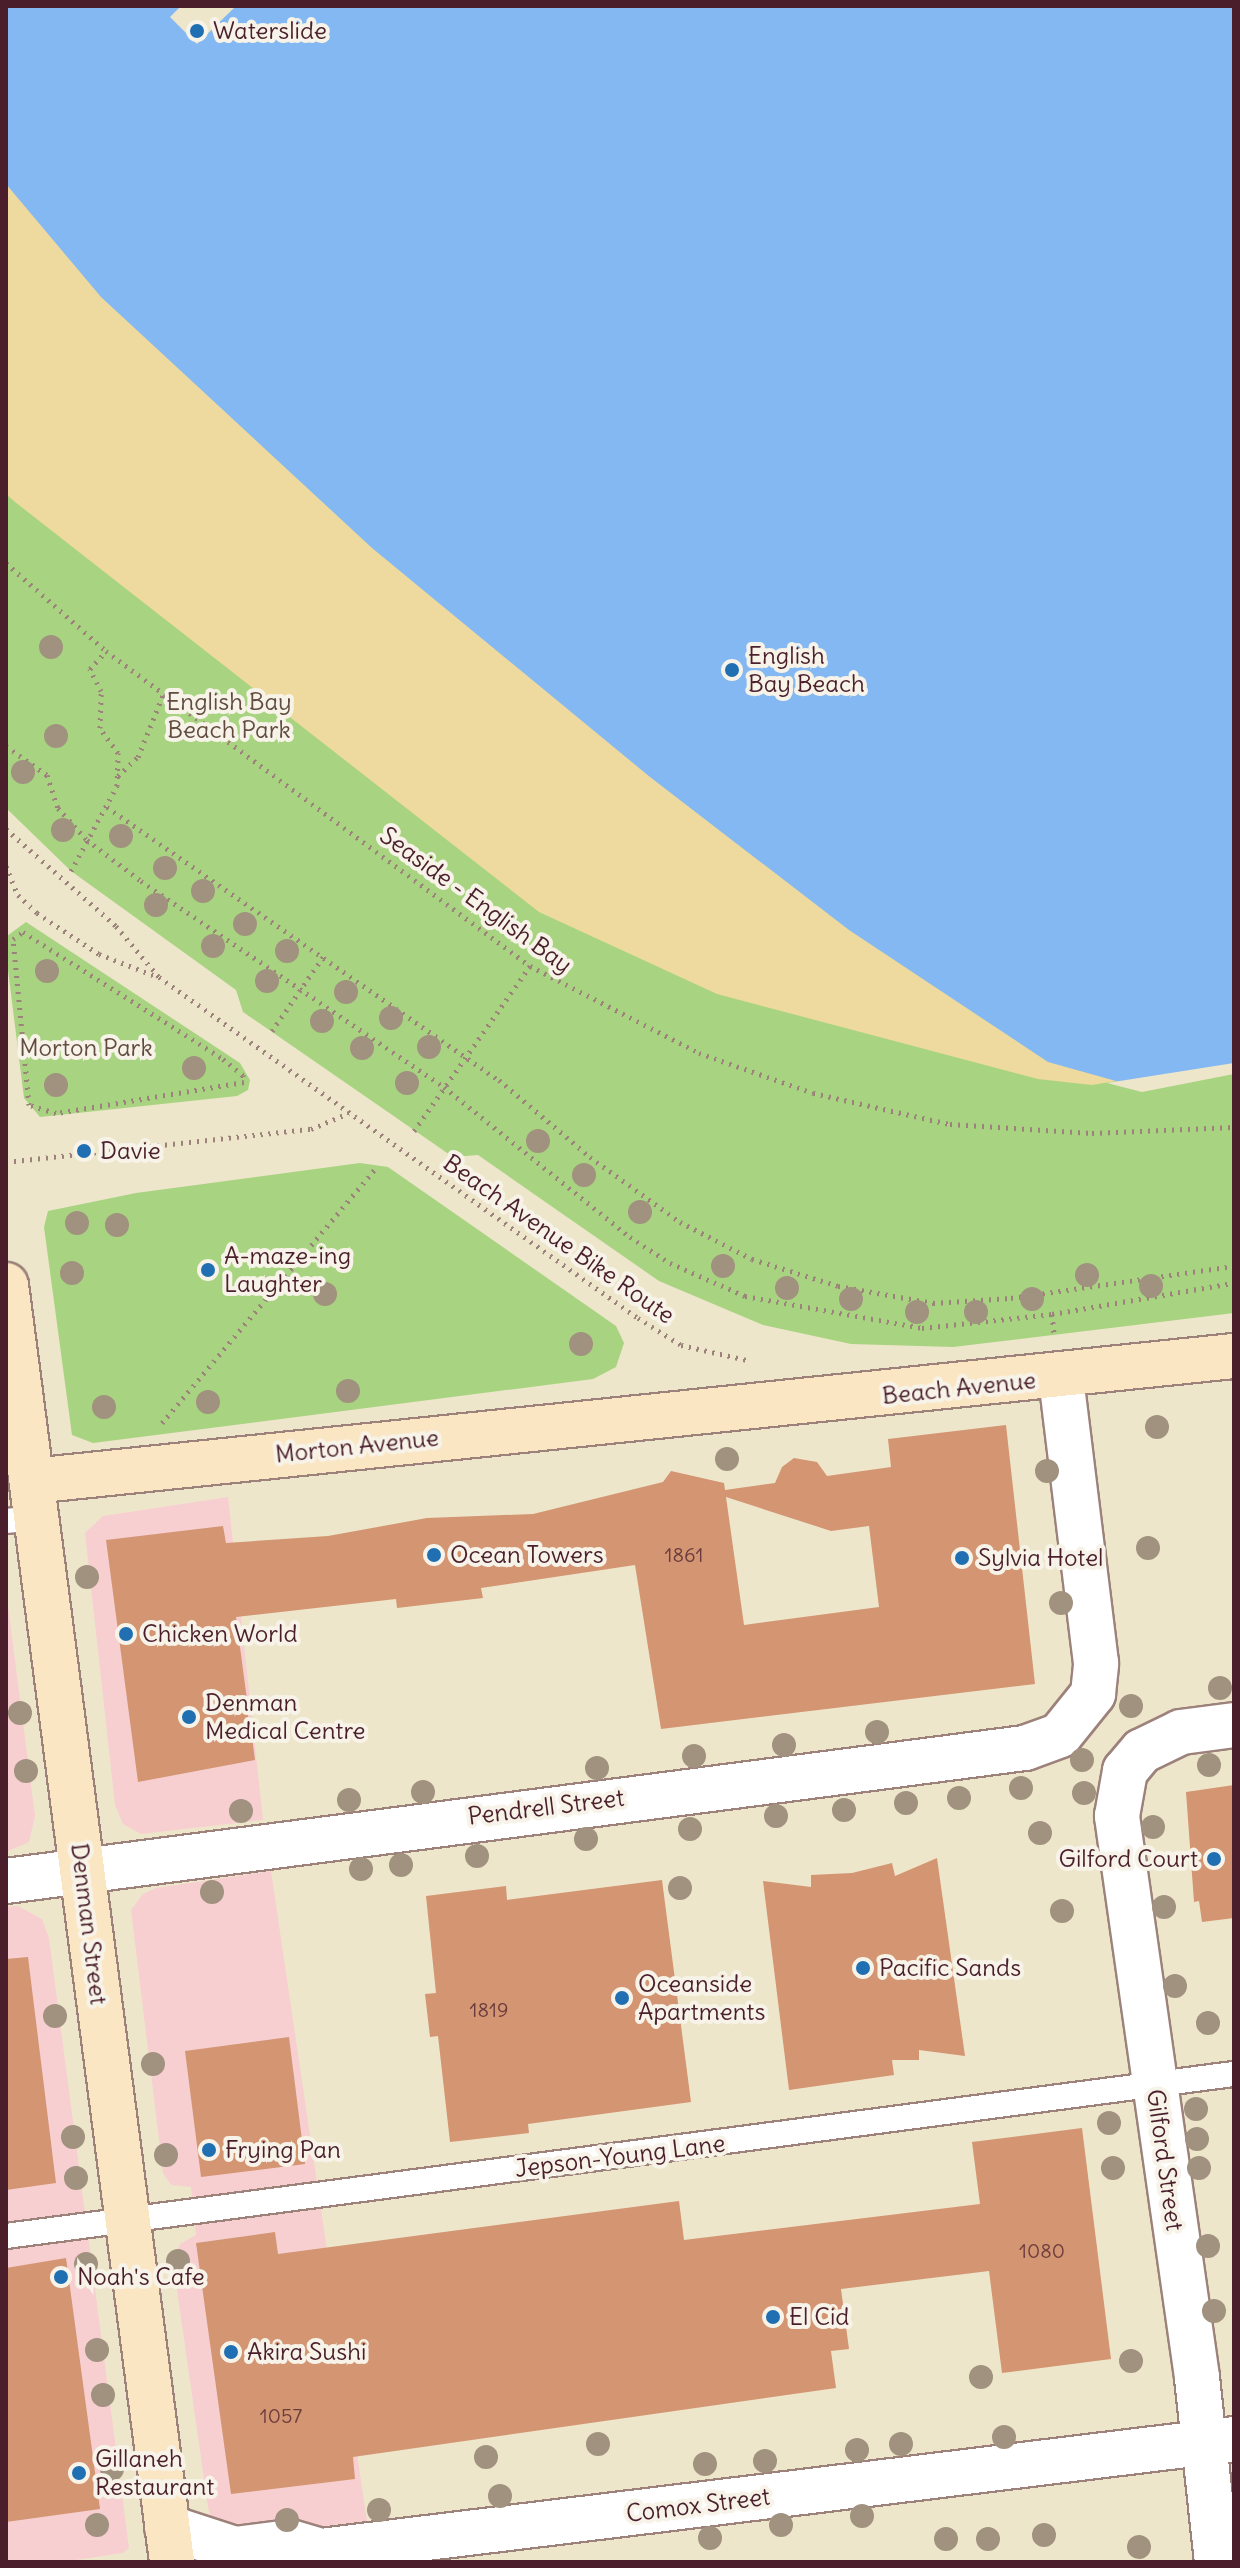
<!DOCTYPE html>
<html>
<head>
<meta charset="utf-8">
<style>
  body { margin:0 }
  #map { position:relative; width:1240px; height:2568px; overflow:hidden; background:#eee6cb; font-family:Delius,sans-serif }
  div>[style] { position:absolute }
  [style*='--x'] { left:calc(var(--x)*1px); top:calc(var(--y)*1px); width:calc(var(--w)*1px); rotate:calc(var(--a)*1deg) }
  .built>* { inset:0; background:#f7cfd1 }
  .green>* { inset:0; background:#a8d380 }
  .sand>* { inset:0; background:#eeda9e }
  .water>* { inset:0; background:#84b8f2 }
  .pier>* { inset:0; background:#eee6cb }
  .building>* { inset:0; background:#d39572 }
  .path>* { height:5px; margin-top:-2.5px; transform-origin:0; background:repeating-linear-gradient(90deg,#9c827b 0 2px,transparent 0 8px) }
  .roads { filter:drop-shadow(2px 0 #9c827b) drop-shadow(-2px 0 #9c827b) drop-shadow(0 2px #9c827b) drop-shadow(0 -2px #9c827b) }
  .lane>* { height:24px; margin:-12px; padding:0 12px; transform-origin:12px; border-radius:12px; background:#fff }
  .street>* { height:44px; margin:-22px; padding:0 22px; transform-origin:22px; border-radius:22px; background:#fff }
  .secondary>* { height:44px; margin:-22px; padding:0 22px; transform-origin:22px; border-radius:22px; background:#fbe6c4 }
  .trees>* { width:24px; height:24px; margin:-12px; border-radius:50%; background:#a1917f }
  .dots>* { width:22px; height:22px; translate:-50% -50%; box-sizing:border-box; border:4px solid #f7f3e8; border-radius:50% }
  span { translate:-50% -50%; white-space:nowrap; text-align:center; line-height:1.15; -webkit-text-stroke:8px #f7f3e8; paint-order:stroke }
  .number-label { font-size:20px; color:#6c3c3d }
  .number-label span { -webkit-text-stroke-width:0 }
  .poi-label { font-size:24px; color:#4a1f2b }
  .left { translate:0 -50%; text-align:left }
  .right { translate:-100% -50%; text-align:right }
  .park-label { font-size:24px; color:#624c40 }
  .street-label { font-size:24px; color:#4a1f2b }
  .frame { position:absolute; inset:0; border:8px solid #4a1f2b; pointer-events:none }
</style>
</head>
<body>
<div id="map">
  <div class="built">
    <div style="clip-path:polygon(228px 1497px,263px 1820px,141px 1834px,123px 1824px,115px 1805px,85px 1533px,103px 1516px)"></div>
    <div style="clip-path:polygon(6px 1590px,35px 1816px,29px 1842px,6px 1852px)"></div>
    <div style="clip-path:polygon(271px 1871px,367px 2521px,241px 2537px,211px 2519px,208px 2507px,173px 2262px,180px 2244px,196px 2235px,191px 2187px,171px 2185px,163px 2173px,131px 1910px,143px 1894px,156px 1888px)"></div>
    <div style="clip-path:polygon(18px 1906px,42px 1919px,49px 1938px,129px 2548px,123px 2553px,62px 2562px,6px 2562px,6px 1907px)"></div>
  </div>
  <div class="green">
    <div style="clip-path:polygon(6px 184px,1234px 1070px,1234px 1313px,953px 1347px,851px 1344px,763px 1325px,659px 1281px,478px 1155px,453px 1157px,243px 1012px,236px 990px,71px 871px,6px 808px)"></div>
    <div style="clip-path:polygon(26px 922px,240px 1063px,250px 1080px,248px 1090px,237px 1096px,40px 1117px,24px 1098px,6px 954px,7px 936px)"></div>
    <div style="clip-path:polygon(360px 1163px,388px 1167px,616px 1326px,624px 1343px,616px 1367px,593px 1379px,93px 1443px,72px 1435px,44px 1227px,48px 1211px,136px 1193px)"></div>
  </div>
  <div class="sand">
    <div style="clip-path:polygon(6px 6px,1177px 1071px,1092px 1085px,1038px 1079px,717px 994px,539px 912px,15px 502px,6px 494px)"></div>
  </div>
  <div class="water">
    <div style="clip-path:polygon(6px 6px,1234px 6px,1234px 1070px,1141px 1088px,1048px 1062px,849px 930px,650px 777px,372px 548px,101px 297px,6px 184px)"></div>
  </div>
  <div class="pier">
    <div style="clip-path:polygon(181px 6px,236px 6px,197px 44px,170px 17px)"></div>
    <div style="clip-path:polygon(1234px 1063px,1234px 1074px,1142px 1092px,1107px 1083px)"></div>
  </div>
  <div class="building">
    <div style="clip-path:polygon(evenodd,1006px 1425px,1035px 1684px,661px 1729px,635px 1565px,481px 1588px,483px 1598px,397px 1608px,396px 1599px,236px 1617px,255px 1760px,138px 1782px,106px 1540px,223px 1526px,226px 1543px,328px 1536px,427px 1518px,533px 1514px,663px 1482px,671px 1471px,724px 1483px,725px 1490px,775px 1483px,782px 1467px,794px 1458px,817px 1462px,827px 1476px,891px 1467px,888px 1439px,1006px 1425px,726px 1497px,831px 1531px,869px 1526px,879px 1607px,744px 1625px,726px 1497px)"></div>
    <div style="clip-path:polygon(1234px 1785px,1234px 1918px,1202px 1922px,1199px 1901px,1194px 1902px,1186px 1792px)"></div>
    <div style="clip-path:polygon(937px 1858px,965px 2056px,919px 2050px,919px 2060px,892px 2060px,894px 2075px,789px 2090px,763px 1881px,811px 1887px,811px 1875px,852px 1873px,892px 1863px,895px 1876px)"></div>
    <div style="clip-path:polygon(662px 1880px,691px 2102px,528px 2124px,529px 2133px,450px 2142px,438px 2036px,430px 2037px,425px 1994px,436px 1993px,426px 1896px,506px 1886px,507px 1900px)"></div>
    <div style="clip-path:polygon(28px 1957px,56px 2183px,6px 2190px,6px 1959px)"></div>
    <div style="clip-path:polygon(289px 2037px,305px 2164px,201px 2177px,185px 2051px)"></div>
    <div style="clip-path:polygon(1082px 2128px,1111px 2359px,1002px 2373px,989px 2271px,841px 2289px,849px 2349px,831px 2351px,836px 2388px,353px 2457px,355px 2479px,231px 2494px,196px 2243px,275px 2232px,278px 2254px,679px 2201px,684px 2240px,980px 2204px,972px 2142px)"></div>
    <div style="clip-path:polygon(66px 2258px,100px 2509px,6px 2522px,6px 2268px)"></div>
  </div>
  <div class="path">
    <div style="--x:6;--y:563;--w:133;--a:41.3"></div>
    <div style="--x:106;--y:651;--w:528;--a:36.61"></div>
    <div style="--x:530;--y:966;--w:190;--a:27.2"></div>
    <div style="--x:699;--y:1053;--w:121;--a:19.3"></div>
    <div style="--x:813;--y:1093;--w:140;--a:12.8"></div>
    <div style="--x:950;--y:1124;--w:142;--a:3.6"></div>
    <div style="--x:1092;--y:1133;--w:142;--a:-2.4"></div>
    <div style="--x:6;--y:746;--w:50;--a:35.3"></div>
    <div style="--x:47;--y:775;--w:35;--a:72"></div>
    <div style="--x:58;--y:808;--w:43;--a:47.8"></div>
    <div style="--x:87;--y:840;--w:68;--a:37.2"></div>
    <div style="--x:141;--y:881;--w:366;--a:34.2"></div>
    <div style="--x:444;--y:1087;--w:239;--a:38.9"></div>
    <div style="--x:630;--y:1237;--w:48;--a:33"></div>
    <div style="--x:670;--y:1263;--w:82;--a:23.7"></div>
    <div style="--x:745;--y:1296;--w:180;--a:10.2"></div>
    <div style="--x:922;--y:1328;--w:131;--a:-6.1"></div>
    <div style="--x:1052;--y:1314;--w:185;--a:-9.7"></div>
    <div style="--x:118;--y:776;--w:28;--a:-44"></div>
    <div style="--x:138;--y:757;--w:67;--a:-68"></div>
    <div style="--x:107;--y:807;--w:478;--a:34.9"></div>
    <div style="--x:499;--y:1080;--w:119;--a:40.2"></div>
    <div style="--x:590;--y:1157;--w:111;--a:35.8"></div>
    <div style="--x:680;--y:1222;--w:81;--a:27.2"></div>
    <div style="--x:752;--y:1259;--w:90;--a:17.4"></div>
    <div style="--x:838;--y:1286;--w:97;--a:10.1"></div>
    <div style="--x:933;--y:1303;--w:78;--a:-3.7"></div>
    <div style="--x:1011;--y:1298;--w:225;--a:-8.2"></div>
    <div style="--x:6;--y:829;--w:147;--a:41.4"></div>
    <div style="--x:116;--y:926;--w:67;--a:49.9"></div>
    <div style="--x:159;--y:977;--w:588;--a:35.45"></div>
    <div style="--x:638;--y:1318;--w:51;--a:32.1"></div>
    <div style="--x:681;--y:1345;--w:68;--a:12.8"></div>
    <div style="--x:6;--y:866;--w:31;--a:68"></div>
    <div style="--x:18;--y:895;--w:26;--a:43"></div>
    <div style="--x:37;--y:913;--w:74;--a:33.5"></div>
    <div style="--x:99;--y:954;--w:63;--a:21.3"></div>
    <div style="--x:71;--y:871;--w:97;--a:-61.6"></div>
    <div style="--x:117;--y:786;--w:33;--a:-88"></div>
    <div style="--x:118;--y:753;--w:31;--a:-126"></div>
    <div style="--x:100;--y:728;--w:37;--a:-88"></div>
    <div style="--x:101;--y:691;--w:25;--a:-117"></div>
    <div style="--x:90;--y:669;--w:24;--a:-48"></div>
    <div style="--x:23;--y:932;--w:237;--a:32.4"></div>
    <div style="--x:223;--y:1059;--w:26;--a:39"></div>
    <div style="--x:243;--y:1075;--w:7;--a:82"></div>
    <div style="--x:244;--y:1082;--w:191;--a:170.6"></div>
    <div style="--x:56;--y:1113;--w:28;--a:-163"></div>
    <div style="--x:29;--y:1105;--w:167;--a:-95.5"></div>
    <div style="--x:13;--y:939;--w:12;--a:-35"></div>
    <div style="--x:272;--y:1031;--w:90;--a:-55.4"></div>
    <div style="--x:414;--y:1131;--w:202;--a:-54.9"></div>
    <div style="--x:6;--y:1162;--w:307;--a:-6.2"></div>
    <div style="--x:311;--y:1129;--w:41;--a:-22.8"></div>
    <div style="--x:1052;--y:1314;--w:19;--a:84"></div>
    <div style="--x:162;--y:1423;--w:331;--a:-50"></div>
  </div>
  <div class="roads">
    <div class="lane">
      <div style="--x:6;--y:1521;--w:30;--a:-6"></div>
      <div style="--x:6;--y:2236;--w:1239;--a:-7.52"></div>
    </div>
    <div class="street">
      <div style="--x:6;--y:1881;--w:1028;--a:-7.44"></div>
      <div style="--x:1025;--y:1748;--w:37;--a:-20"></div>
      <div style="--x:1060;--y:1735;--w:53;--a:-51.2"></div>
      <div style="--x:1093;--y:1694;--w:31;--a:-84"></div>
      <div style="--x:1096;--y:1663;--w:287;--a:-97"></div>
      <div style="--x:167;--y:2527;--w:71;--a:17.9"></div>
      <div style="--x:235;--y:2549;--w:55;--a:-7.3"></div>
      <div style="--x:290;--y:2542;--w:32;--a:16"></div>
      <div style="--x:321;--y:2551;--w:920;--a:-6.99"></div>
      <div style="--x:1217;--y:2562;--w:186;--a:-96.2"></div>
      <div style="--x:1197;--y:2377;--w:567;--a:-98.12"></div>
      <div style="--x:1117;--y:1816;--w:46;--a:-79.9"></div>
      <div style="--x:1125;--y:1771;--w:26;--a:-50"></div>
      <div style="--x:1142;--y:1751;--w:43;--a:-26"></div>
      <div style="--x:1181;--y:1732;--w:53;--a:-7.5"></div>
    </div>
    <div class="secondary">
      <div style="--x:6;--y:1285;--w:1288;--a:82.59"></div>
      <div style="--x:32;--y:1481;--w:1208;--a:-5.94"></div>
    </div>
  </div>
  <div class="trees">
    <div style="left:51px;top:647px"></div>
    <div style="left:56px;top:736px"></div>
    <div style="left:23px;top:772px"></div>
    <div style="left:63px;top:830px"></div>
    <div style="left:121px;top:836px"></div>
    <div style="left:165px;top:868px"></div>
    <div style="left:203px;top:891px"></div>
    <div style="left:156px;top:905px"></div>
    <div style="left:245px;top:924px"></div>
    <div style="left:213px;top:946px"></div>
    <div style="left:287px;top:951px"></div>
    <div style="left:47px;top:971px"></div>
    <div style="left:267px;top:981px"></div>
    <div style="left:346px;top:992px"></div>
    <div style="left:391px;top:1018px"></div>
    <div style="left:322px;top:1021px"></div>
    <div style="left:429px;top:1047px"></div>
    <div style="left:362px;top:1048px"></div>
    <div style="left:194px;top:1068px"></div>
    <div style="left:407px;top:1083px"></div>
    <div style="left:56px;top:1085px"></div>
    <div style="left:538px;top:1141px"></div>
    <div style="left:584px;top:1175px"></div>
    <div style="left:640px;top:1212px"></div>
    <div style="left:77px;top:1223px"></div>
    <div style="left:117px;top:1225px"></div>
    <div style="left:723px;top:1266px"></div>
    <div style="left:72px;top:1273px"></div>
    <div style="left:1087px;top:1275px"></div>
    <div style="left:1151px;top:1286px"></div>
    <div style="left:787px;top:1288px"></div>
    <div style="left:325px;top:1294px"></div>
    <div style="left:851px;top:1299px"></div>
    <div style="left:1032px;top:1299px"></div>
    <div style="left:917px;top:1312px"></div>
    <div style="left:976px;top:1312px"></div>
    <div style="left:581px;top:1344px"></div>
    <div style="left:348px;top:1391px"></div>
    <div style="left:208px;top:1402px"></div>
    <div style="left:104px;top:1407px"></div>
    <div style="left:1157px;top:1427px"></div>
    <div style="left:727px;top:1459px"></div>
    <div style="left:1047px;top:1471px"></div>
    <div style="left:1148px;top:1548px"></div>
    <div style="left:87px;top:1577px"></div>
    <div style="left:1061px;top:1603px"></div>
    <div style="left:1220px;top:1688px"></div>
    <div style="left:1131px;top:1706px"></div>
    <div style="left:20px;top:1713px"></div>
    <div style="left:877px;top:1732px"></div>
    <div style="left:784px;top:1745px"></div>
    <div style="left:694px;top:1756px"></div>
    <div style="left:1082px;top:1760px"></div>
    <div style="left:1209px;top:1765px"></div>
    <div style="left:597px;top:1768px"></div>
    <div style="left:26px;top:1771px"></div>
    <div style="left:1021px;top:1788px"></div>
    <div style="left:423px;top:1792px"></div>
    <div style="left:1084px;top:1793px"></div>
    <div style="left:959px;top:1798px"></div>
    <div style="left:349px;top:1800px"></div>
    <div style="left:906px;top:1803px"></div>
    <div style="left:844px;top:1810px"></div>
    <div style="left:241px;top:1811px"></div>
    <div style="left:776px;top:1816px"></div>
    <div style="left:1153px;top:1827px"></div>
    <div style="left:690px;top:1829px"></div>
    <div style="left:1040px;top:1833px"></div>
    <div style="left:586px;top:1839px"></div>
    <div style="left:477px;top:1856px"></div>
    <div style="left:401px;top:1865px"></div>
    <div style="left:361px;top:1869px"></div>
    <div style="left:680px;top:1888px"></div>
    <div style="left:212px;top:1892px"></div>
    <div style="left:1164px;top:1907px"></div>
    <div style="left:1062px;top:1911px"></div>
    <div style="left:1175px;top:1986px"></div>
    <div style="left:55px;top:2016px"></div>
    <div style="left:1208px;top:2023px"></div>
    <div style="left:153px;top:2064px"></div>
    <div style="left:1196px;top:2109px"></div>
    <div style="left:1109px;top:2123px"></div>
    <div style="left:73px;top:2137px"></div>
    <div style="left:1197px;top:2139px"></div>
    <div style="left:166px;top:2155px"></div>
    <div style="left:1113px;top:2168px"></div>
    <div style="left:1199px;top:2168px"></div>
    <div style="left:76px;top:2178px"></div>
    <div style="left:1208px;top:2246px"></div>
    <div style="left:178px;top:2261px"></div>
    <div style="left:86px;top:2264px"></div>
    <div style="left:1214px;top:2311px"></div>
    <div style="left:97px;top:2350px"></div>
    <div style="left:1131px;top:2361px"></div>
    <div style="left:981px;top:2377px"></div>
    <div style="left:103px;top:2395px"></div>
    <div style="left:1004px;top:2437px"></div>
    <div style="left:598px;top:2444px"></div>
    <div style="left:901px;top:2444px"></div>
    <div style="left:857px;top:2450px"></div>
    <div style="left:486px;top:2457px"></div>
    <div style="left:765px;top:2461px"></div>
    <div style="left:705px;top:2464px"></div>
    <div style="left:112px;top:2469px"></div>
    <div style="left:500px;top:2496px"></div>
    <div style="left:379px;top:2510px"></div>
    <div style="left:862px;top:2516px"></div>
    <div style="left:287px;top:2520px"></div>
    <div style="left:97px;top:2525px"></div>
    <div style="left:781px;top:2525px"></div>
    <div style="left:1044px;top:2535px"></div>
    <div style="left:710px;top:2538px"></div>
    <div style="left:946px;top:2539px"></div>
    <div style="left:988px;top:2539px"></div>
    <div style="left:1139px;top:2547px"></div>
  </div>
  <div class="dots">
    <div style="left:197px;top:31px;background:#1f6fb2"></div>
    <div style="left:732px;top:670px;background:#1f6fb2"></div>
    <div style="left:84px;top:1151px;background:#1f6fb2"></div>
    <div style="left:208px;top:1270px;background:#1f6fb2"></div>
    <div style="left:434px;top:1555px;background:#1f6fb2"></div>
    <div style="left:962px;top:1558px;background:#1f6fb2"></div>
    <div style="left:126px;top:1634px;background:#1f6fb2"></div>
    <div style="left:189px;top:1717px;background:#1f6fb2"></div>
    <div style="left:1214px;top:1859px;background:#1f6fb2"></div>
    <div style="left:863px;top:1968px;background:#1f6fb2"></div>
    <div style="left:622px;top:1998px;background:#1f6fb2"></div>
    <div style="left:209px;top:2150px;background:#1f6fb2"></div>
    <div style="left:61px;top:2277px;background:#1f6fb2"></div>
    <div style="left:773px;top:2317px;background:#1f6fb2"></div>
    <div style="left:231px;top:2352px;background:#1f6fb2"></div>
    <div style="left:79px;top:2473px;background:#1f6fb2"></div>
  </div>
  <div class="number-label">
    <span style="left:684px;top:1554px">1861</span>
    <span style="left:489px;top:2009px">1819</span>
    <span style="left:1042px;top:2250px">1080</span>
    <span style="left:281px;top:2415px">1057</span>
  </div>
  <div class="poi-label">
    <span class="left" style="left:213px;top:31px">Waterslide</span>
    <span class="left" style="left:748px;top:670px">English<br>Bay Beach</span>
    <span class="left" style="left:100px;top:1151px">Davie</span>
    <span class="left" style="left:224px;top:1270px">A-maze-ing<br>Laughter</span>
    <span class="left" style="left:450px;top:1555px">Ocean Towers</span>
    <span class="left" style="left:978px;top:1558px">Sylvia Hotel</span>
    <span class="left" style="left:142px;top:1634px">Chicken World</span>
    <span class="left" style="left:205px;top:1717px">Denman<br>Medical Centre</span>
    <span class="right" style="left:1198px;top:1859px">Gilford Court</span>
    <span class="left" style="left:879px;top:1968px">Pacific Sands</span>
    <span class="left" style="left:638px;top:1998px">Oceanside<br>Apartments</span>
    <span class="left" style="left:225px;top:2150px">Frying Pan</span>
    <span class="left" style="left:77px;top:2277px">Noah's Cafe</span>
    <span class="left" style="left:789px;top:2317px">El Cid</span>
    <span class="left" style="left:247px;top:2352px">Akira Sushi</span>
    <span class="left" style="left:95px;top:2473px">Gillaneh<br>Restaurant</span>
  </div>
  <div class="park-label">
    <span style="left:229px;top:716px">English Bay<br>Beach Park</span>
    <span style="left:86px;top:1048px">Morton Park</span>
  </div>
  <div class="street-label">
    <span style="left:476px;top:900px;rotate:36deg">Seaside - English Bay</span>
    <span style="left:559px;top:1239px;rotate:35deg">Beach Avenue Bike Route</span>
    <span style="left:959px;top:1388px;rotate:-6deg">Beach Avenue</span>
    <span style="left:357px;top:1446px;rotate:-6deg">Morton Avenue</span>
    <span style="left:546px;top:1807px;rotate:-7deg">Pendrell Street</span>
    <span style="left:89px;top:1924px;rotate:83deg">Denman Street</span>
    <span style="left:620px;top:2156px;rotate:-7deg">Jepson-Young Lane</span>
    <span style="left:1165px;top:2160px;rotate:82deg">Gilford Street</span>
    <span style="left:698px;top:2505px;rotate:-7deg">Comox Street</span>
  </div>
  <div class="frame"></div>
</div>
</body>
</html>
